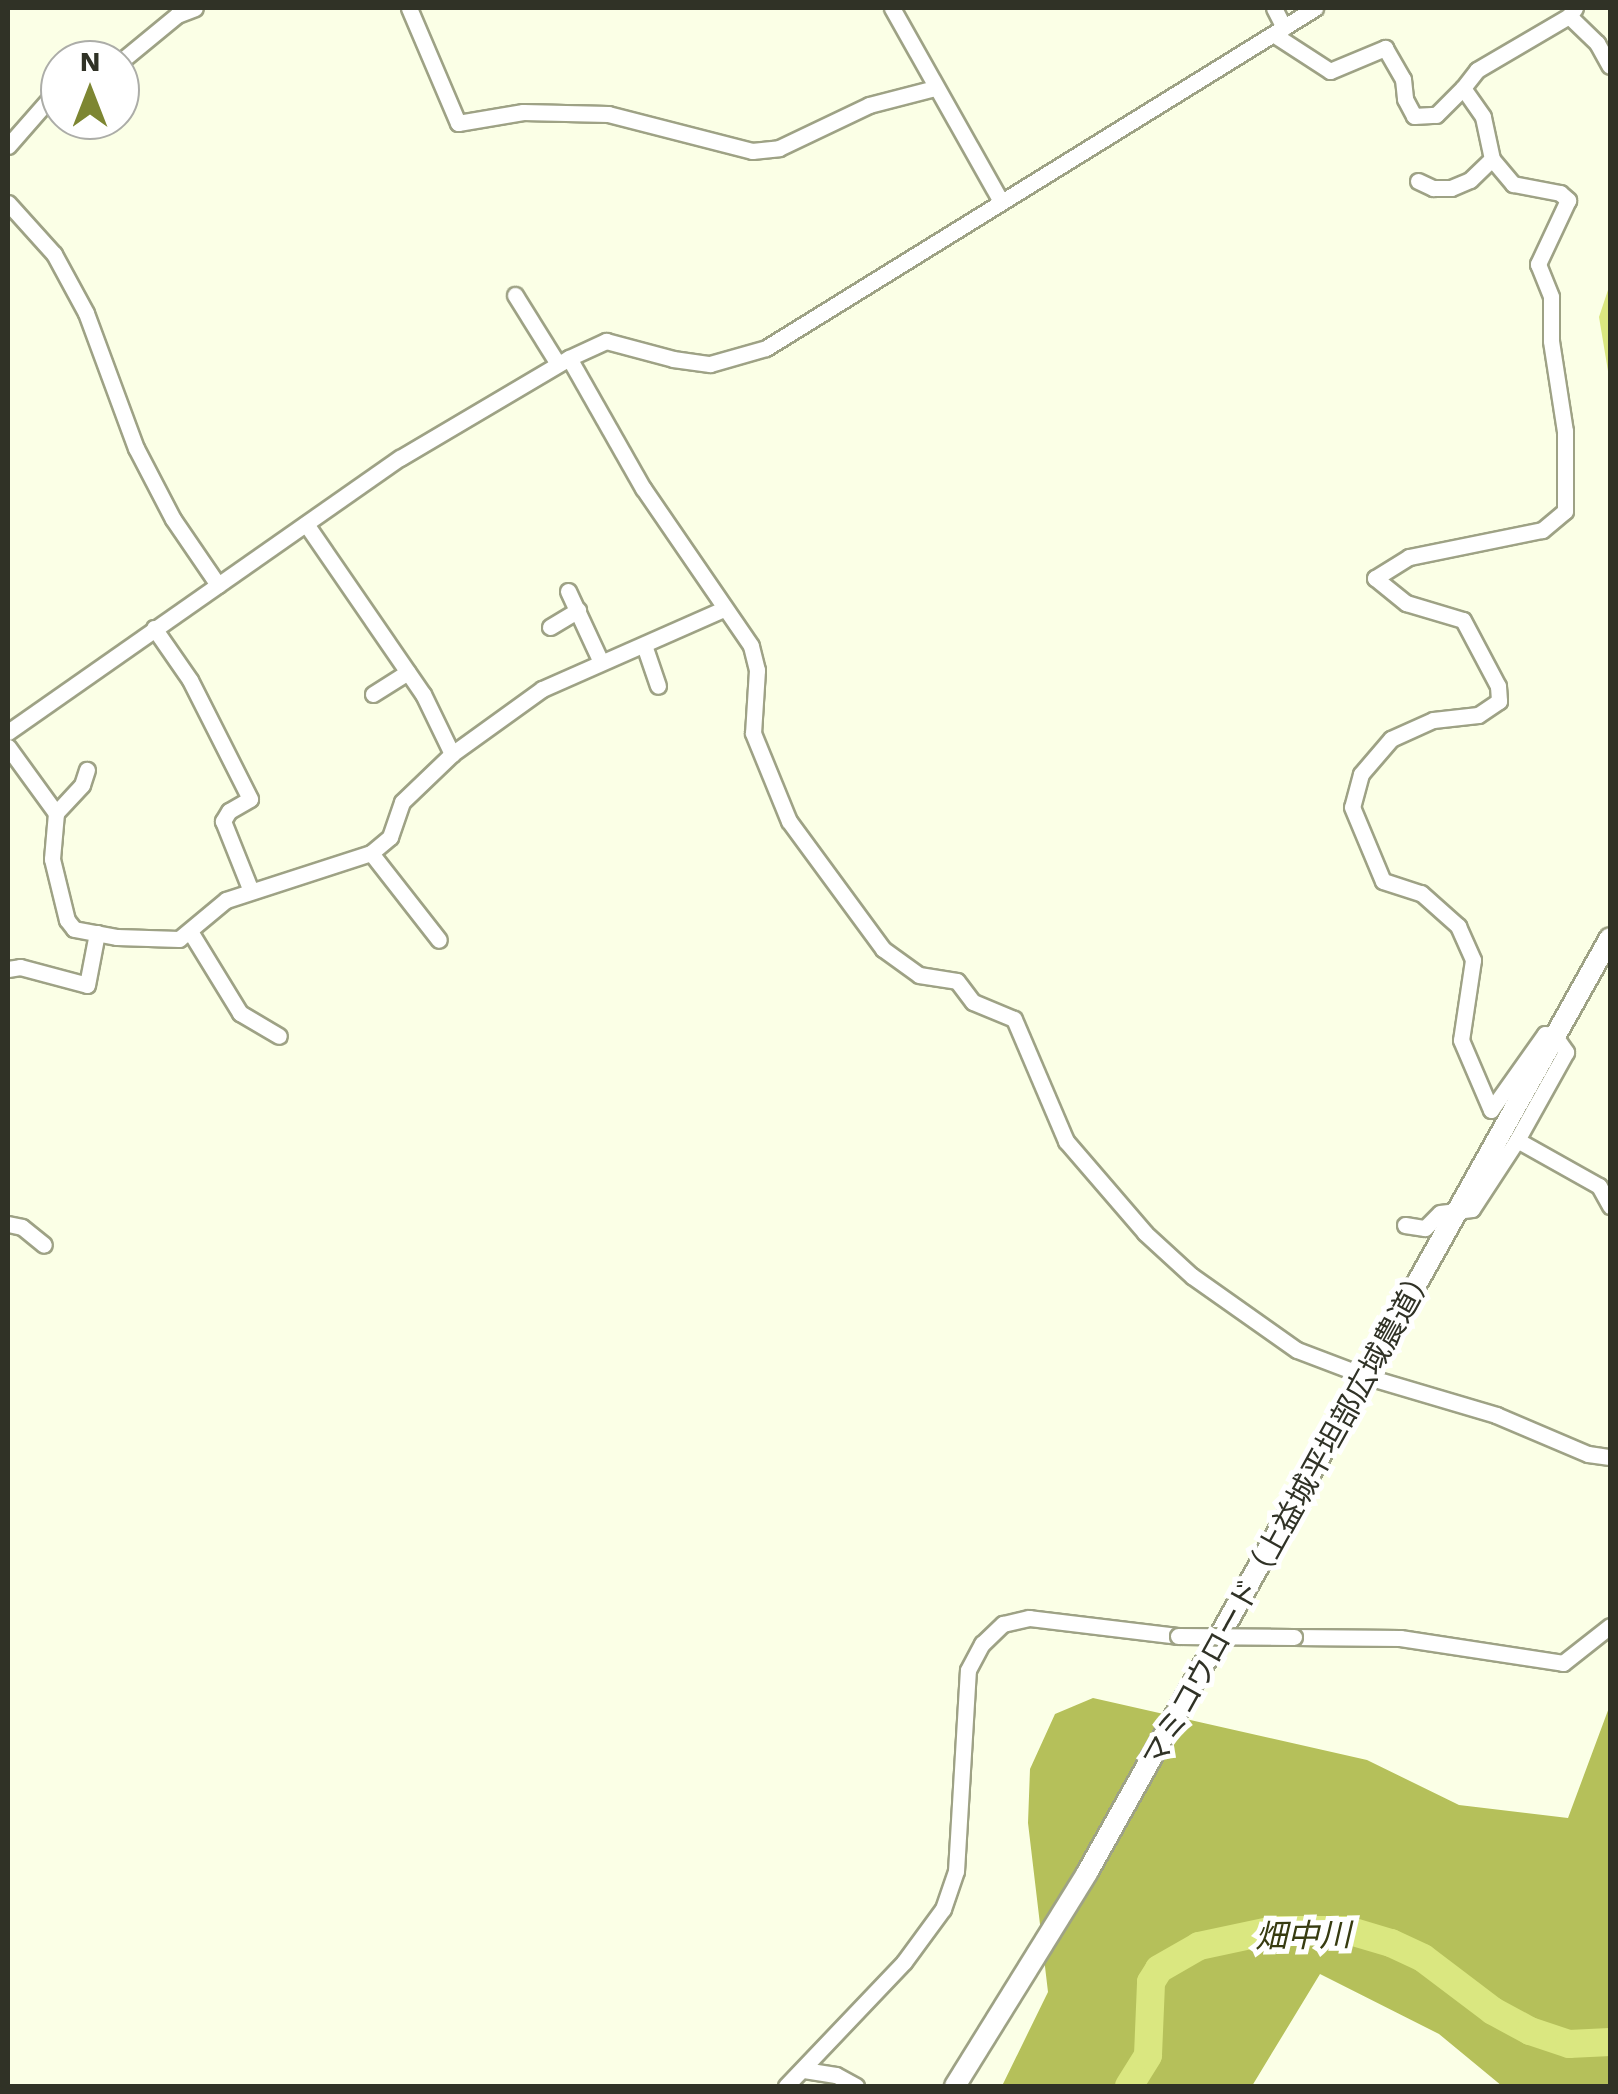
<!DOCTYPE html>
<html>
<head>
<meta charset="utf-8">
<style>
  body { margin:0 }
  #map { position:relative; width:1618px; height:2094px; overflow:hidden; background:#fbffe6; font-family:"Work Sans","Noto Sans JP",sans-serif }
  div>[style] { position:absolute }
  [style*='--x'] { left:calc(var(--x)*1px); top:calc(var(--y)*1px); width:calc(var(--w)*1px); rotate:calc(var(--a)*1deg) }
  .forest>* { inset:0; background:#b5c05a }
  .water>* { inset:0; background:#dae780 }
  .river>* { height:28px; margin:-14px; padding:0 14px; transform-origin:14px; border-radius:14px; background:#dae780 }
  .roads { filter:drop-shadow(2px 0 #9ea285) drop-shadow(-2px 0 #9ea285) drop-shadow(0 2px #9ea285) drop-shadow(0 -2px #9ea285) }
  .minor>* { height:15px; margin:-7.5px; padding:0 7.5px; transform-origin:7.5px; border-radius:7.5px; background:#fff }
  .tertiary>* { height:20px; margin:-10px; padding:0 10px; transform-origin:10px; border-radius:10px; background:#fff }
  .bridges { filter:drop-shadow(2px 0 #9ea285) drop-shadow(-2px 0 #9ea285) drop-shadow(0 2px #9ea285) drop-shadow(0 -2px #9ea285) }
  .minor-bridge>* { height:15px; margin:-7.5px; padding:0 7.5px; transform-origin:7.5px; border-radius:7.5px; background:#fff }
  span { translate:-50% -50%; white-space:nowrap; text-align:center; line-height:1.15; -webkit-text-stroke:10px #fff; paint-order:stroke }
  .street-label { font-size:30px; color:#303226 }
  .water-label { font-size:32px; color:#373b10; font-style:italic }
  .frame { position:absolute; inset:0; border:10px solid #303226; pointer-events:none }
  .north { position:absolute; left:40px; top:40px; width:100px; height:100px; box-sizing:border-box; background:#fff; border:2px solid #acada8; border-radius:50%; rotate:0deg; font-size:28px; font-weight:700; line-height:40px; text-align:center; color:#303226 }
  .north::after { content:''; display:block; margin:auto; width:35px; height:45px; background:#7d8632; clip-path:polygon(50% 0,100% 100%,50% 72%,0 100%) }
</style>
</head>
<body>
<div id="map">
  <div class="forest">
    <div style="clip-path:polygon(1093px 1698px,1367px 1760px,1459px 1805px,1568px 1818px,1610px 1705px,1610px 2086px,1502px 2086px,1439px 2034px,1320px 1974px,1252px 2086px,1002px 2086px,1048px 1992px,1028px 1823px,1030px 1769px,1055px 1714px)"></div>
  </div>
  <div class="water">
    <div style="clip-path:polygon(1610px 284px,1610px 383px,1599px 317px)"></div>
  </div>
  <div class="river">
    <div style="--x:1129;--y:2086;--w:36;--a:-58"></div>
    <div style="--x:1148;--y:2055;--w:73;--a:-87.6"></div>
    <div style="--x:1151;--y:1982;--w:15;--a:-58"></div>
    <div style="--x:1159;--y:1969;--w:46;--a:-29.9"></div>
    <div style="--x:1199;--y:1946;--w:77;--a:-12"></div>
    <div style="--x:1274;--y:1930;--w:73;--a:0"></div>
    <div style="--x:1347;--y:1930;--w:46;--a:16.5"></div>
    <div style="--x:1391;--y:1943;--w:35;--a:25"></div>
    <div style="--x:1423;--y:1958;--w:88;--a:37.1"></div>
    <div style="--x:1493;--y:2011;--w:42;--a:28.4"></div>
    <div style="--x:1530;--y:2031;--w:41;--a:18.4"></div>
    <div style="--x:1569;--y:2044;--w:41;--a:-2.8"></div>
  </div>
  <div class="roads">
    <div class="minor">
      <div style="--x:409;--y:8;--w:125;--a:66.9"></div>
      <div style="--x:458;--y:123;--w:66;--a:-9.6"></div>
      <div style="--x:523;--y:112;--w:85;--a:1.3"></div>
      <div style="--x:608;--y:114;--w:149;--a:14.4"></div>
      <div style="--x:752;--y:151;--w:27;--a:-6"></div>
      <div style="--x:779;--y:148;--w:100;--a:-25.5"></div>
      <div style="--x:869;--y:105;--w:68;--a:-14.4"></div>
      <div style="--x:892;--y:8;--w:220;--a:60.6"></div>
      <div style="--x:1274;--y:8;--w:22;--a:63"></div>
      <div style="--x:1569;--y:16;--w:39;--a:44"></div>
      <div style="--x:1597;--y:43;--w:26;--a:61"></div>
      <div style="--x:1273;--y:34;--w:68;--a:33"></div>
      <div style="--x:1330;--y:71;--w:60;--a:-22.7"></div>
      <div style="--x:1385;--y:48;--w:36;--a:60"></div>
      <div style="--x:1403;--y:79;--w:20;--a:84"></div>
      <div style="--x:1405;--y:99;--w:19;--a:62"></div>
      <div style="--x:1414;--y:116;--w:22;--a:-3"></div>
      <div style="--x:1436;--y:115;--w:38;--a:-45"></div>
      <div style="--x:1463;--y:88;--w:35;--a:55"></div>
      <div style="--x:1483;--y:117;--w:43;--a:77.9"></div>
      <div style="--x:1492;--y:159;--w:33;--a:50"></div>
      <div style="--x:1513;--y:184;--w:48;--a:10.8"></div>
      <div style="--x:1560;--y:193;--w:11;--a:41"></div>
      <div style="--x:1568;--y:200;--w:71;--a:115.1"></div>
      <div style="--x:1538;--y:264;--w:35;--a:68"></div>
      <div style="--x:1551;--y:297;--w:44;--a:90"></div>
      <div style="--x:1551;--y:341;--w:91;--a:81.2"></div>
      <div style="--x:1565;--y:431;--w:80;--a:90"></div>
      <div style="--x:1565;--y:511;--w:30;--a:140"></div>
      <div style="--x:1542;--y:530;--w:136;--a:168.5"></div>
      <div style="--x:1409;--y:557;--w:40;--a:148"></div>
      <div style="--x:1375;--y:578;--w:40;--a:39"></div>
      <div style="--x:1406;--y:603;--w:59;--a:16.6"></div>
      <div style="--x:1463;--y:620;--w:75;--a:62.1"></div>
      <div style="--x:1498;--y:686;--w:15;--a:86"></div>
      <div style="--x:1499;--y:701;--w:25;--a:146"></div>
      <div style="--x:1478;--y:715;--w:45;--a:173.7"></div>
      <div style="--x:1433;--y:720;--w:46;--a:155.7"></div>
      <div style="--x:1391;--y:739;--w:46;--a:130.6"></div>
      <div style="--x:1361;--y:774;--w:34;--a:105"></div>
      <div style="--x:1352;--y:807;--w:80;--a:67.3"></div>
      <div style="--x:1383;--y:881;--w:40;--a:18"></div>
      <div style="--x:1421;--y:893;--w:50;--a:41.7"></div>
      <div style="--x:1458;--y:926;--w:37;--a:66"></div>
      <div style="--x:1473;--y:960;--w:81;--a:98.5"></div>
      <div style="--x:1461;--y:1040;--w:76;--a:66.8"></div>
      <div style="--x:1491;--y:1110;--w:93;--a:-54.6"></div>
      <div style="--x:1545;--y:1034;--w:13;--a:23"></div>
      <div style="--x:1557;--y:1039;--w:16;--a:55"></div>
      <div style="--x:1566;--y:1052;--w:101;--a:119.1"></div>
      <div style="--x:1517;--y:1140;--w:94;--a:29.3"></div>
      <div style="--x:1599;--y:1186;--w:23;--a:61"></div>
      <div style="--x:120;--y:62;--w:74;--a:-39.5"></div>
      <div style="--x:177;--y:15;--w:19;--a:-21"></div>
      <div style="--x:1463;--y:88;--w:23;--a:-52"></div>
      <div style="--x:1477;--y:70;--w:107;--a:-30.4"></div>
      <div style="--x:1569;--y:16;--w:10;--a:-53"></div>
      <div style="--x:8;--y:146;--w:64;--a:-48.8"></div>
      <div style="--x:50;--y:98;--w:11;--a:-27"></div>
      <div style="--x:1418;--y:181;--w:17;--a:25"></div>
      <div style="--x:1433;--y:188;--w:18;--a:0"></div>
      <div style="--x:1451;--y:188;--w:21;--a:-23"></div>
      <div style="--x:1470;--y:180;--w:30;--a:-44"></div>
      <div style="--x:8;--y:203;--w:69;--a:48"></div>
      <div style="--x:54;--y:254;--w:67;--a:61.5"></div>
      <div style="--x:86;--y:313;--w:144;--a:69.7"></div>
      <div style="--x:136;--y:448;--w:80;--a:62.5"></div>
      <div style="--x:173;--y:519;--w:80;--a:55.7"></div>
      <div style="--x:515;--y:295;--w:81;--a:58.1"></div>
      <div style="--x:569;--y:358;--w:150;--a:60.4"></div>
      <div style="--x:643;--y:488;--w:191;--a:55.6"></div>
      <div style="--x:751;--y:646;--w:25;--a:76"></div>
      <div style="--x:757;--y:670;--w:63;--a:93.6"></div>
      <div style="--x:753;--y:733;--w:95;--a:67.8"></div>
      <div style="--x:789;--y:821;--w:159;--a:53.7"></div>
      <div style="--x:883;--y:949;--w:44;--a:35.8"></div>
      <div style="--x:919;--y:975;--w:38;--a:9"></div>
      <div style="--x:957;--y:981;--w:26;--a:53"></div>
      <div style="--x:973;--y:1002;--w:44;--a:22.5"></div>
      <div style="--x:1014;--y:1019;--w:133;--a:66.9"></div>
      <div style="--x:1066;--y:1141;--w:121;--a:49.3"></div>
      <div style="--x:1145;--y:1233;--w:64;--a:42.5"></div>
      <div style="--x:1192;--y:1276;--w:128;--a:35.2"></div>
      <div style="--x:1297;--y:1350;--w:76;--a:20.8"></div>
      <div style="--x:1368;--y:1377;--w:134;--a:16.5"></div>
      <div style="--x:1496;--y:1415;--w:100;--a:23"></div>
      <div style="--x:1588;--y:1454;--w:22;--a:8"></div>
      <div style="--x:306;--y:524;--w:206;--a:55.5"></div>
      <div style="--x:423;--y:694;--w:67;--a:64.2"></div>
      <div style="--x:568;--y:591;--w:78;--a:65.1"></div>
      <div style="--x:550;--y:627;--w:33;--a:-31"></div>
      <div style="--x:154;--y:628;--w:63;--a:55.3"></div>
      <div style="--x:190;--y:680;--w:133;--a:63.2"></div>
      <div style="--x:250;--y:799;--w:24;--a:150"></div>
      <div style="--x:229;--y:811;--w:12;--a:121"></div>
      <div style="--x:223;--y:821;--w:75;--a:68.2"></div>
      <div style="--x:644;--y:645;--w:43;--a:71.1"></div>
      <div style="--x:373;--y:694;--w:41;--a:-32.2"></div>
      <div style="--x:8;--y:732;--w:478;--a:-35"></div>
      <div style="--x:400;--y:458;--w:196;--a:-30.6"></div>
      <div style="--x:569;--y:358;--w:41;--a:-24.7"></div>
      <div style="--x:606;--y:341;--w:69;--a:15"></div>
      <div style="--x:673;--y:359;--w:37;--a:8"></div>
      <div style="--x:710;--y:364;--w:58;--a:-15.9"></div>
      <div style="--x:766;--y:348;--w:646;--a:-31.77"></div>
      <div style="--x:8;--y:747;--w:82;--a:54"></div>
      <div style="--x:56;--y:813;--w:46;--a:95"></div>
      <div style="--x:52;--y:859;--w:63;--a:76.2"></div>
      <div style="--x:67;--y:920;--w:11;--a:52"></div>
      <div style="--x:74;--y:929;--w:44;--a:10.5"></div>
      <div style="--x:117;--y:937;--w:62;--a:1.8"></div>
      <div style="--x:179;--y:939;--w:61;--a:-39.7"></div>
      <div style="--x:226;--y:900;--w:152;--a:-18"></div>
      <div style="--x:371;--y:853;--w:25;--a:-40"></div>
      <div style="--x:390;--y:837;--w:37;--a:-71"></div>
      <div style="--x:402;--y:802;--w:69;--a:-43.8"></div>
      <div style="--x:452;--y:754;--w:111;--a:-35.8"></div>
      <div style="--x:542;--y:689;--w:198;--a:-23.8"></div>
      <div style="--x:56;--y:813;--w:38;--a:-47"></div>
      <div style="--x:82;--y:785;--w:16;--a:-72"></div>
      <div style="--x:371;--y:853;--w:110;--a:52"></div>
      <div style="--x:191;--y:933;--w:94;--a:58.5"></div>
      <div style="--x:240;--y:1013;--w:45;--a:30.5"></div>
      <div style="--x:8;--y:969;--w:12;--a:-9"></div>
      <div style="--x:20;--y:967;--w:69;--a:15"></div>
      <div style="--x:87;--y:985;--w:53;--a:-79.1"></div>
      <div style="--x:8;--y:1224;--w:14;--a:12"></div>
      <div style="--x:22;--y:1227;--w:28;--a:39"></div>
      <div style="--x:1405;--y:1225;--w:20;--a:9"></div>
      <div style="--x:1425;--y:1228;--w:21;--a:-45"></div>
      <div style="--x:1440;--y:1213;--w:32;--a:-7"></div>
      <div style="--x:1472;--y:1209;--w:82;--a:-56.9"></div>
      <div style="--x:1294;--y:1637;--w:106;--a:0.5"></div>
      <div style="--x:1400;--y:1638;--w:165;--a:8.7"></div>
      <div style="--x:1563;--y:1663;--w:60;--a:-38.2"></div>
      <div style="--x:804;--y:2070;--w:32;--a:9"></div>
      <div style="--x:836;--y:2075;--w:23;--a:29"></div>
      <div style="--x:786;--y:2086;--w:171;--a:-46.4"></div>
      <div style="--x:904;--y:1962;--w:66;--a:-53.7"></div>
      <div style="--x:943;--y:1909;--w:40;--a:-71.1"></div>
      <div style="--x:956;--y:1871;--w:201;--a:-86.6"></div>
      <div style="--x:968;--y:1670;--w:30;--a:-62"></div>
      <div style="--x:982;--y:1644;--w:29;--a:-44"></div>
      <div style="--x:1003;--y:1624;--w:27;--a:-13"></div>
      <div style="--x:1029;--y:1618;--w:150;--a:6.9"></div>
    </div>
    <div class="tertiary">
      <div style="--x:955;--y:2086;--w:251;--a:-58.2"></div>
      <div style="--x:1087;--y:1873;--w:1071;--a:-60.78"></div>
    </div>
  </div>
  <div class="bridges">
    <div class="minor-bridge">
      <div style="--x:1178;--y:1636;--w:116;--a:0.5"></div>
    </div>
  </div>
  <div class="street-label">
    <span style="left:1289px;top:1516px;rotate:-61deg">マミコウロード（上益城平坦部広域農道）</span>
  </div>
  <div class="water-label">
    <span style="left:1303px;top:1936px;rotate:-1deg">畑中川</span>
  </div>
  <div class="frame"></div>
  <div class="north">N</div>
</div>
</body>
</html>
